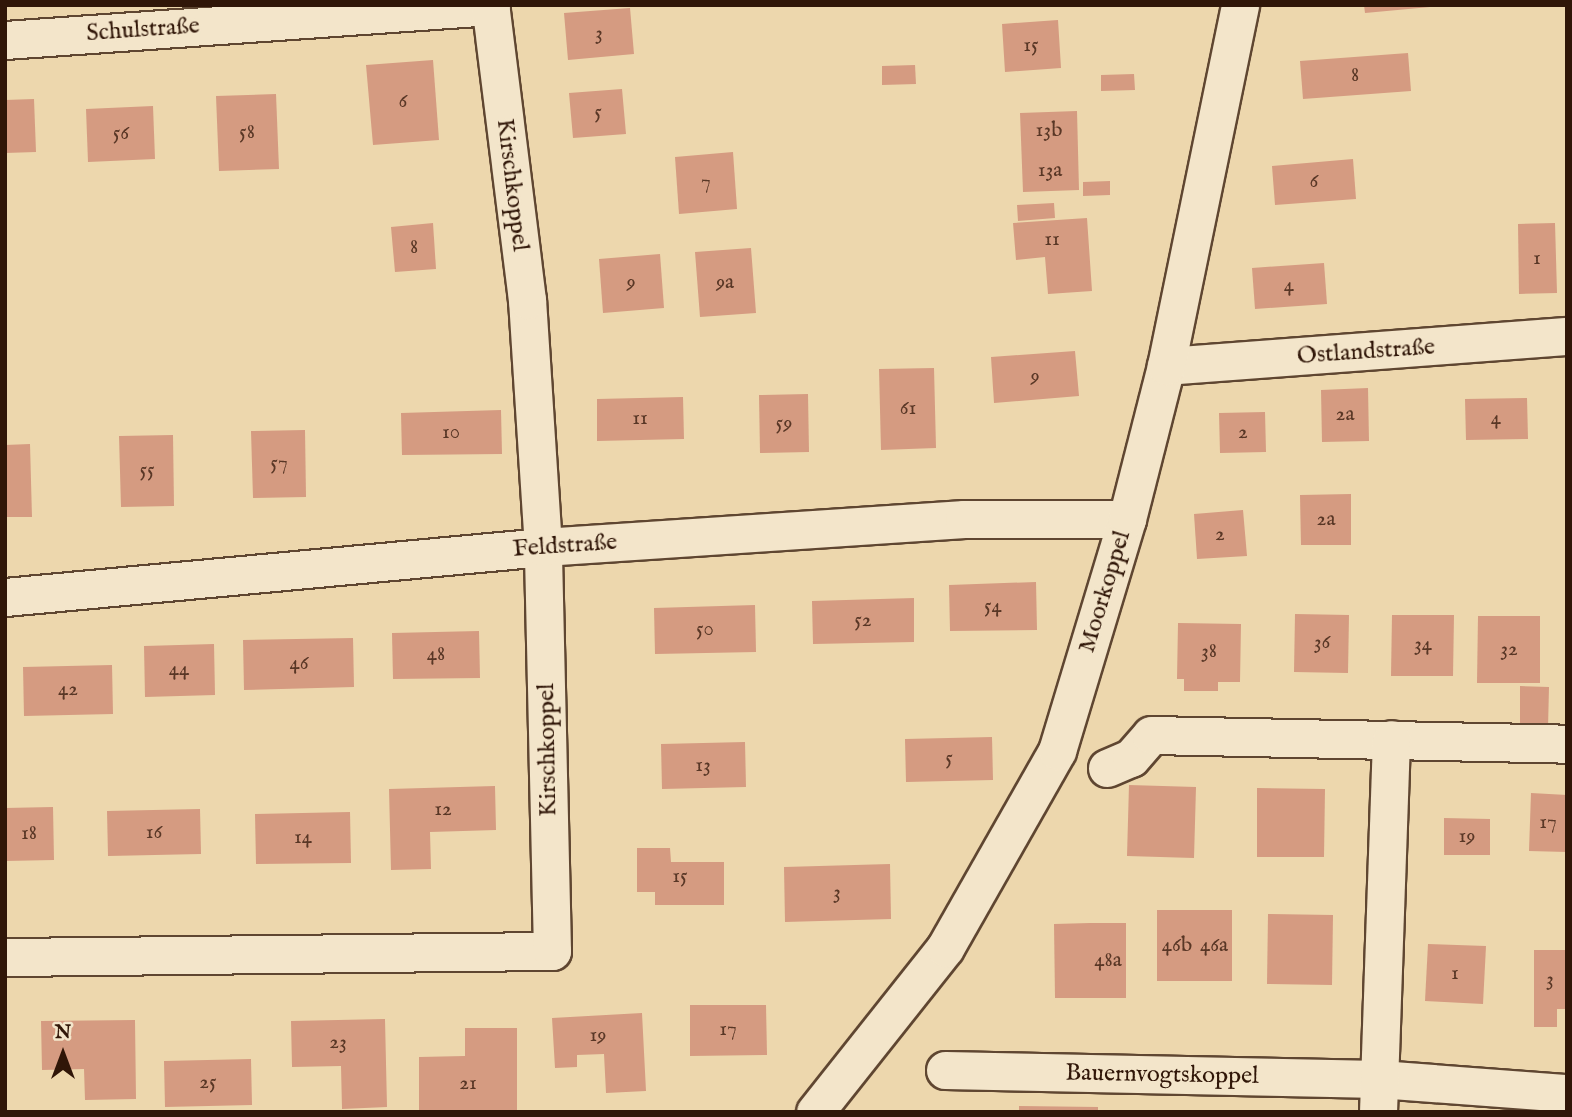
<!DOCTYPE html>
<html>
<head>
<meta charset="utf-8">
<style>
  body { margin:0 }
  #map { position:relative; width:1572px; height:1117px; overflow:hidden; background:#edd7ad; font-family:"IM FELL English",serif }
  div>[style] { position:absolute }
  [style*='--x'] { left:calc(var(--x)*1px); top:calc(var(--y)*1px); width:calc(var(--w)*1px); rotate:calc(var(--a)*1deg) }
  .building>* { inset:0; background:#d59b81 }
  .roads { filter:drop-shadow(2px 0 #5f4631) drop-shadow(-2px 0 #5f4631) drop-shadow(0 2px #5f4631) drop-shadow(0 -2px #5f4631) }
  .minor>* { height:37px; margin:-18.5px; padding:0 18.5px; transform-origin:18.5px; border-radius:18.5px; background:#f3e5ca }
  span { translate:-50% -50%; white-space:nowrap; text-align:center; line-height:1.15; -webkit-text-stroke:5px #f3e5ca; paint-order:stroke }
  .number-label { font-size:21px; color:#593726 }
  .number-label span { -webkit-text-stroke-width:0 }
  .street-label { font-size:24px; color:#301608 }
  .frame { position:absolute; inset:0; border:7px solid #301608; pointer-events:none }
  .north { position:absolute; left:28px; top:1019px; width:70px; height:70px; -webkit-text-stroke:5px #f3e5ca; paint-order:stroke; rotate:0deg; font-size:19px; font-weight:700; line-height:28px; text-align:center; color:#301608 }
  .north::after { content:''; display:block; margin:auto; width:24px; height:32px; background:#301608; clip-path:polygon(50% 0,100% 100%,50% 72%,0 100%) }
</style>
</head>
<body>
<div id="map">
  <div class="building">
    <div style="clip-path:polygon(1364px 5px,1430px 5px,1430px 7px,1365px 13px)"></div>
    <div style="clip-path:polygon(630px 8px,634px 54px,568px 60px,564px 13px)"></div>
    <div style="clip-path:polygon(1058px 20px,1061px 68px,1005px 72px,1002px 24px)"></div>
    <div style="clip-path:polygon(1408px 53px,1411px 91px,1303px 99px,1300px 61px)"></div>
    <div style="clip-path:polygon(433px 60px,439px 140px,373px 145px,366px 65px)"></div>
    <div style="clip-path:polygon(915px 65px,916px 84px,882px 85px,882px 66px)"></div>
    <div style="clip-path:polygon(1134px 74px,1135px 90px,1101px 91px,1101px 75px)"></div>
    <div style="clip-path:polygon(622px 89px,626px 134px,573px 138px,569px 93px)"></div>
    <div style="clip-path:polygon(276px 94px,279px 169px,219px 171px,216px 96px)"></div>
    <div style="clip-path:polygon(34px 99px,36px 152px,5px 153px,5px 100px)"></div>
    <div style="clip-path:polygon(153px 106px,155px 159px,88px 162px,86px 109px)"></div>
    <div style="clip-path:polygon(1077px 111px,1079px 190px,1023px 192px,1020px 113px)"></div>
    <div style="clip-path:polygon(733px 152px,737px 209px,679px 214px,675px 157px)"></div>
    <div style="clip-path:polygon(1353px 159px,1356px 199px,1275px 205px,1272px 166px)"></div>
    <div style="clip-path:polygon(1110px 181px,1110px 195px,1083px 196px,1083px 182px)"></div>
    <div style="clip-path:polygon(1054px 203px,1055px 218px,1018px 221px,1017px 205px)"></div>
    <div style="clip-path:polygon(1087px 218px,1092px 291px,1048px 294px,1045px 257px,1016px 260px,1013px 223px)"></div>
    <div style="clip-path:polygon(433px 223px,436px 269px,395px 272px,391px 227px)"></div>
    <div style="clip-path:polygon(1555px 223px,1557px 293px,1519px 294px,1518px 224px)"></div>
    <div style="clip-path:polygon(751px 248px,756px 313px,700px 317px,695px 252px)"></div>
    <div style="clip-path:polygon(660px 254px,664px 308px,603px 313px,599px 259px)"></div>
    <div style="clip-path:polygon(1324px 263px,1327px 304px,1255px 309px,1252px 268px)"></div>
    <div style="clip-path:polygon(1075px 351px,1079px 396px,994px 403px,991px 357px)"></div>
    <div style="clip-path:polygon(934px 368px,936px 448px,881px 450px,879px 369px)"></div>
    <div style="clip-path:polygon(1368px 388px,1369px 441px,1322px 442px,1321px 390px)"></div>
    <div style="clip-path:polygon(808px 394px,809px 452px,760px 453px,759px 395px)"></div>
    <div style="clip-path:polygon(683px 397px,684px 439px,597px 441px,597px 399px)"></div>
    <div style="clip-path:polygon(1527px 398px,1528px 439px,1466px 440px,1465px 399px)"></div>
    <div style="clip-path:polygon(501px 410px,502px 454px,402px 455px,401px 413px)"></div>
    <div style="clip-path:polygon(1265px 412px,1266px 452px,1220px 453px,1219px 413px)"></div>
    <div style="clip-path:polygon(305px 430px,306px 497px,253px 498px,251px 431px)"></div>
    <div style="clip-path:polygon(173px 435px,174px 506px,121px 507px,119px 436px)"></div>
    <div style="clip-path:polygon(30px 444px,32px 517px,5px 517px,5px 445px)"></div>
    <div style="clip-path:polygon(1351px 494px,1351px 545px,1301px 545px,1300px 495px)"></div>
    <div style="clip-path:polygon(1243px 510px,1247px 556px,1197px 559px,1194px 514px)"></div>
    <div style="clip-path:polygon(1036px 582px,1037px 630px,950px 631px,949px 585px)"></div>
    <div style="clip-path:polygon(914px 598px,914px 642px,813px 644px,812px 601px)"></div>
    <div style="clip-path:polygon(755px 605px,756px 652px,655px 654px,654px 608px)"></div>
    <div style="clip-path:polygon(1295px 614px,1349px 615px,1348px 673px,1294px 672px)"></div>
    <div style="clip-path:polygon(1392px 615px,1454px 615px,1453px 676px,1391px 676px)"></div>
    <div style="clip-path:polygon(1478px 616px,1540px 616px,1540px 683px,1477px 683px)"></div>
    <div style="clip-path:polygon(1178px 623px,1241px 624px,1240px 682px,1218px 682px,1218px 691px,1184px 691px,1184px 679px,1177px 679px)"></div>
    <div style="clip-path:polygon(479px 631px,480px 678px,393px 679px,392px 633px)"></div>
    <div style="clip-path:polygon(353px 638px,354px 687px,244px 690px,243px 640px)"></div>
    <div style="clip-path:polygon(214px 644px,215px 695px,145px 697px,144px 646px)"></div>
    <div style="clip-path:polygon(112px 665px,113px 714px,24px 716px,23px 667px)"></div>
    <div style="clip-path:polygon(1520px 686px,1549px 687px,1548px 728px,1520px 728px)"></div>
    <div style="clip-path:polygon(992px 737px,993px 780px,906px 782px,905px 739px)"></div>
    <div style="clip-path:polygon(745px 742px,746px 787px,662px 789px,661px 744px)"></div>
    <div style="clip-path:polygon(1129px 785px,1196px 787px,1194px 858px,1127px 856px)"></div>
    <div style="clip-path:polygon(495px 786px,496px 830px,430px 832px,431px 869px,391px 870px,389px 789px)"></div>
    <div style="clip-path:polygon(1257px 788px,1325px 789px,1324px 857px,1257px 857px)"></div>
    <div style="clip-path:polygon(1531px 793px,1567px 795px,1567px 852px,1529px 851px)"></div>
    <div style="clip-path:polygon(53px 807px,54px 860px,5px 861px,5px 808px)"></div>
    <div style="clip-path:polygon(200px 809px,201px 854px,108px 856px,107px 811px)"></div>
    <div style="clip-path:polygon(350px 812px,351px 863px,256px 864px,255px 814px)"></div>
    <div style="clip-path:polygon(1444px 818px,1490px 819px,1490px 855px,1444px 855px)"></div>
    <div style="clip-path:polygon(637px 848px,670px 848px,671px 862px,724px 862px,724px 905px,655px 905px,655px 892px,637px 892px)"></div>
    <div style="clip-path:polygon(890px 864px,891px 919px,785px 922px,784px 867px)"></div>
    <div style="clip-path:polygon(1157px 910px,1232px 910px,1232px 981px,1157px 981px)"></div>
    <div style="clip-path:polygon(1268px 914px,1333px 915px,1332px 985px,1267px 984px)"></div>
    <div style="clip-path:polygon(1090px 923px,1126px 923px,1126px 998px,1055px 998px,1054px 924px)"></div>
    <div style="clip-path:polygon(1428px 944px,1486px 946px,1483px 1004px,1425px 1001px)"></div>
    <div style="clip-path:polygon(1534px 950px,1567px 950px,1567px 1009px,1557px 1009px,1557px 1027px,1534px 1027px)"></div>
    <div style="clip-path:polygon(690px 1005px,766px 1005px,767px 1055px,690px 1056px)"></div>
    <div style="clip-path:polygon(642px 1013px,646px 1091px,606px 1093px,604px 1054px,577px 1055px,577px 1067px,555px 1068px,552px 1018px)"></div>
    <div style="clip-path:polygon(385px 1019px,387px 1107px,342px 1109px,341px 1066px,292px 1067px,291px 1021px)"></div>
    <div style="clip-path:polygon(135px 1020px,136px 1099px,85px 1100px,84px 1069px,42px 1070px,41px 1021px)"></div>
    <div style="clip-path:polygon(465px 1028px,517px 1028px,517px 1112px,419px 1112px,419px 1057px,465px 1056px)"></div>
    <div style="clip-path:polygon(251px 1059px,252px 1105px,165px 1107px,164px 1061px)"></div>
    <div style="clip-path:polygon(1019px 1106px,1098px 1107px,1098px 1112px,1019px 1112px)"></div>
  </div>
  <div class="roads">
    <div class="minor">
      <div style="--x:5;--y:40;--w:487;--a:-4"></div>
      <div style="--x:1166;--y:366;--w:402;--a:-4.3"></div>
      <div style="--x:5;--y:597;--w:540;--a:-5.31"></div>
      <div style="--x:543;--y:547;--w:422;--a:-3.8"></div>
      <div style="--x:964;--y:519;--w:163;--a:0"></div>
      <div style="--x:1107;--y:768;--w:26;--a:-23"></div>
      <div style="--x:1131;--y:758;--w:30;--a:-49"></div>
      <div style="--x:1151;--y:735;--w:416;--a:1.2"></div>
      <div style="--x:5;--y:957;--w:547;--a:-0.63"></div>
      <div style="--x:552;--y:951;--w:404;--a:-91.3"></div>
      <div style="--x:543;--y:547;--w:248;--a:-93.7"></div>
      <div style="--x:527;--y:300;--w:297;--a:-97.1"></div>
      <div style="--x:945;--y:1070;--w:434;--a:1.2"></div>
      <div style="--x:1379;--y:1079;--w:189;--a:4.3"></div>
      <div style="--x:815;--y:1112;--w:209;--a:-51.6"></div>
      <div style="--x:945;--y:948;--w:227;--a:-60.4"></div>
      <div style="--x:1057;--y:751;--w:242;--a:-73.2"></div>
      <div style="--x:1127;--y:519;--w:158;--a:-75.7"></div>
      <div style="--x:1166;--y:366;--w:369;--a:-78.4"></div>
      <div style="--x:1378;--y:1112;--w:373;--a:-88"></div>
    </div>
  </div>
  <div class="number-label">
    <span style="left:599px;top:34px">3</span>
    <span style="left:1031px;top:46px">15</span>
    <span style="left:1355px;top:76px">8</span>
    <span style="left:403px;top:102px">6</span>
    <span style="left:598px;top:113px">5</span>
    <span style="left:1049px;top:131px">13b</span>
    <span style="left:247px;top:133px">58</span>
    <span style="left:121px;top:134px">56</span>
    <span style="left:1050px;top:171px">13a</span>
    <span style="left:1314px;top:182px">6</span>
    <span style="left:706px;top:183px">7</span>
    <span style="left:1052px;top:240px">11</span>
    <span style="left:414px;top:248px">8</span>
    <span style="left:1537px;top:259px">1</span>
    <span style="left:631px;top:283px">9</span>
    <span style="left:725px;top:283px">9a</span>
    <span style="left:1289px;top:286px">4</span>
    <span style="left:1035px;top:377px">9</span>
    <span style="left:908px;top:409px">61</span>
    <span style="left:1345px;top:415px">2a</span>
    <span style="left:640px;top:419px">11</span>
    <span style="left:1496px;top:419px">4</span>
    <span style="left:784px;top:424px">59</span>
    <span style="left:451px;top:433px">10</span>
    <span style="left:1243px;top:433px">2</span>
    <span style="left:279px;top:464px">57</span>
    <span style="left:147px;top:471px">55</span>
    <span style="left:1326px;top:520px">2a</span>
    <span style="left:1220px;top:535px">2</span>
    <span style="left:993px;top:607px">54</span>
    <span style="left:863px;top:621px">52</span>
    <span style="left:705px;top:630px">50</span>
    <span style="left:1322px;top:643px">36</span>
    <span style="left:1423px;top:645px">34</span>
    <span style="left:1509px;top:650px">32</span>
    <span style="left:1209px;top:652px">38</span>
    <span style="left:436px;top:655px">48</span>
    <span style="left:299px;top:664px">46</span>
    <span style="left:179px;top:670px">44</span>
    <span style="left:68px;top:690px">42</span>
    <span style="left:949px;top:759px">5</span>
    <span style="left:703px;top:766px">13</span>
    <span style="left:443px;top:810px">12</span>
    <span style="left:1548px;top:823px">17</span>
    <span style="left:154px;top:833px">16</span>
    <span style="left:29px;top:834px">18</span>
    <span style="left:1467px;top:837px">19</span>
    <span style="left:303px;top:838px">14</span>
    <span style="left:680px;top:877px">15</span>
    <span style="left:837px;top:893px">3</span>
    <span style="left:1177px;top:946px">46b</span>
    <span style="left:1214px;top:946px">46a</span>
    <span style="left:1108px;top:961px">48a</span>
    <span style="left:1455px;top:974px">1</span>
    <span style="left:1550px;top:980px">3</span>
    <span style="left:728px;top:1030px">17</span>
    <span style="left:598px;top:1036px">19</span>
    <span style="left:338px;top:1043px">23</span>
    <span style="left:208px;top:1083px">25</span>
    <span style="left:468px;top:1084px">21</span>
  </div>
  <div class="street-label">
    <span style="left:143px;top:30px;rotate:-4deg">Schulstraße</span>
    <span style="left:512px;top:185px;rotate:83deg">Kirschkoppel</span>
    <span style="left:1366px;top:352px;rotate:-4deg">Ostlandstraße</span>
    <span style="left:565px;top:546px;rotate:-4deg">Feldstraße</span>
    <span style="left:1105px;top:592px;rotate:-73deg">Moorkoppel</span>
    <span style="left:548px;top:750px;rotate:-91deg">Kirschkoppel</span>
    <span style="left:1162px;top:1075px;rotate:1deg">Bauernvogtskoppel</span>
  </div>
  <div class="frame"></div>
  <div class="north">N</div>
</div>
</body>
</html>
